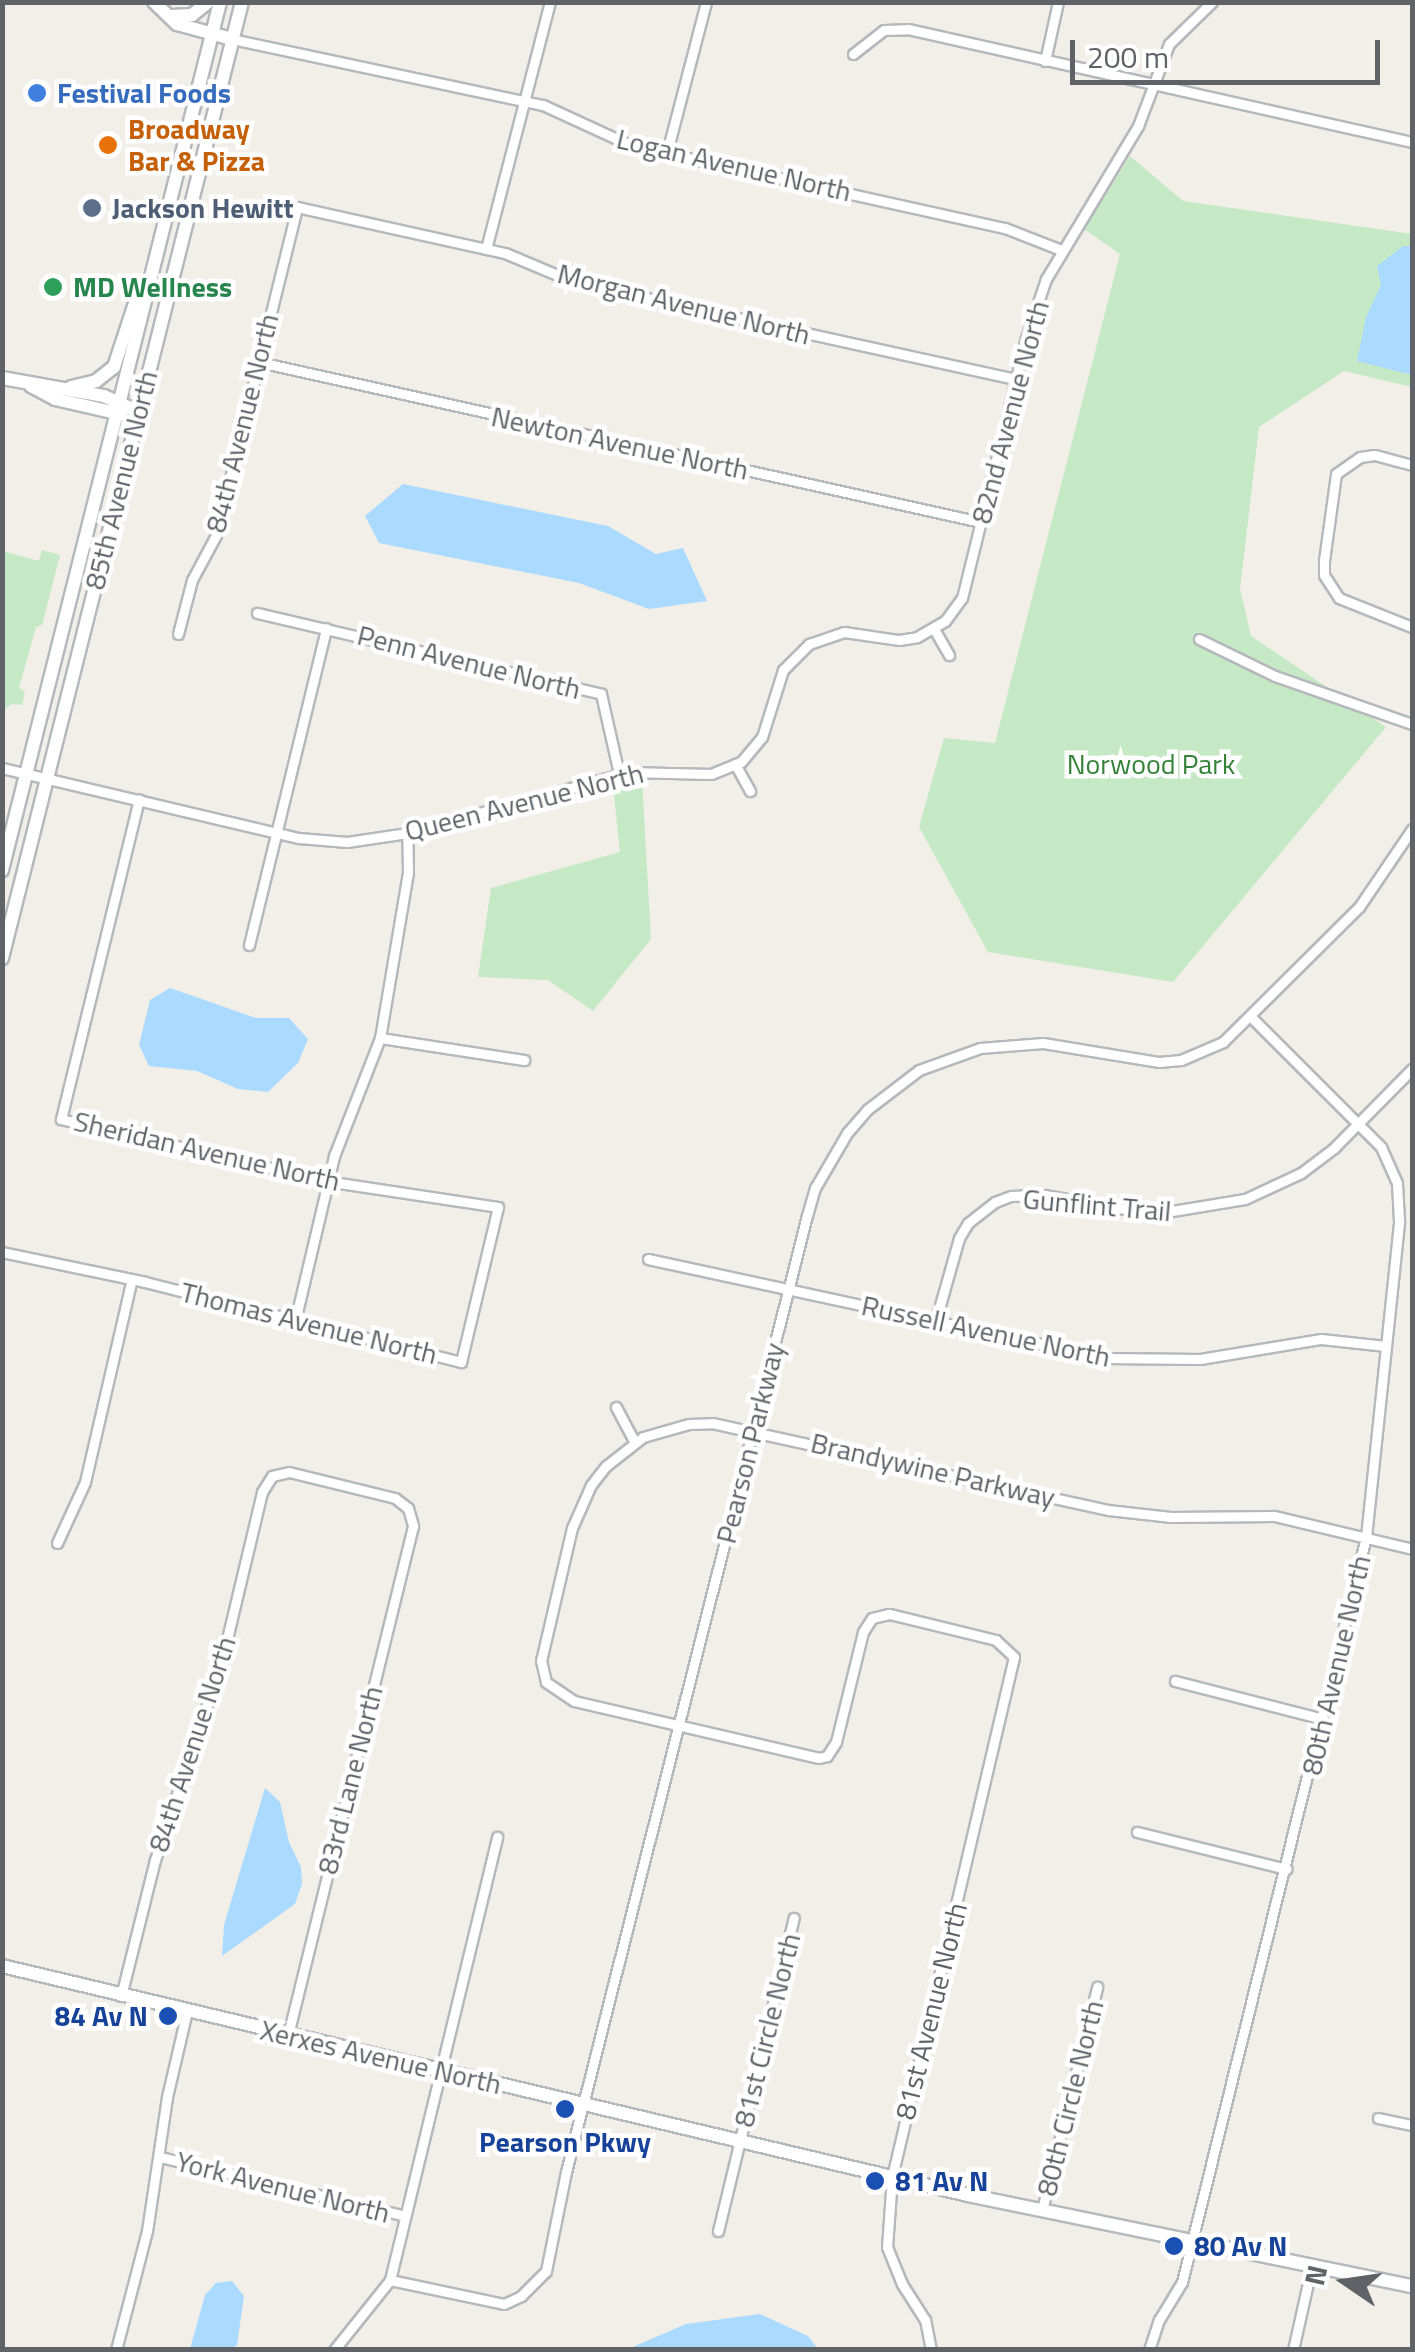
<!DOCTYPE html>
<html>
<head>
<meta charset="utf-8">
<style>
  body { margin:0 }
  #map { position:relative; width:1415px; height:2352px; overflow:hidden; background:#f1efe8; font-family:"Titillium Web",sans-serif }
  div>[style] { position:absolute }
  [style*='--x'] { left:calc(var(--x)*1px); top:calc(var(--y)*1px); width:calc(var(--w)*1px); rotate:calc(var(--a)*1deg) }
  .green>* { inset:0; background:#c5e8c5 }
  .water>* { inset:0; background:#aadaff }
  .roads { filter:drop-shadow(2px 0 #b5b8bc) drop-shadow(-2px 0 #b5b8bc) drop-shadow(0 2px #b5b8bc) drop-shadow(0 -2px #b5b8bc) }
  .street>* { height:9px; margin:-4.5px; padding:0 4.5px; transform-origin:4.5px; border-radius:4.5px; background:#fff }
  .secondary>* { height:12px; margin:-6px; padding:0 6px; transform-origin:6px; border-radius:6px; background:#fff }
  .dots>* { width:28px; height:28px; translate:-50% -50%; box-sizing:border-box; border:5px solid #fff; border-radius:50% }
  span { translate:-50% -50%; white-space:nowrap; text-align:center; line-height:1.15; -webkit-text-stroke:9px #fff; paint-order:stroke }
  .shop-label { font-size:28px; color:#366cbe; font-weight:700 }
  .left { translate:0 -50%; text-align:left }
  .food-label { font-size:28px; color:#c56008; font-weight:700 }
  .street-label { font-size:28px; color:#5f6368 }
  .service-label { font-size:28px; color:#4e5e75; font-weight:700 }
  .leisure-label { font-size:28px; color:#27864d; font-weight:700 }
  .park-label { font-size:28px; color:#348238 }
  .transit-label { font-size:28px; color:#164399; font-weight:700 }
  .right { translate:-100% -50%; text-align:right }
  .frame { position:absolute; inset:0; border:5px solid #5f6368; pointer-events:none }
  .north { position:absolute; left:1295px; top:2232px; width:100px; height:100px; -webkit-text-stroke:8px #fff; paint-order:stroke; rotate:283deg; font-size:28px; font-weight:700; line-height:40px; text-align:center; color:#5f6368 }
  .north::after { content:''; display:block; margin:auto; width:35px; height:45px; background:#5f6368; clip-path:polygon(50% 0,100% 100%,50% 72%,0 100%) }
  .scale { position:absolute; left:1070px; top:40px; width:310px; height:45px; box-sizing:border-box; border:5px solid #5f6368; border-top:0; padding-left:12px; font-size:30px; line-height:35px; white-space:nowrap; color:#5f6368; -webkit-text-stroke:8px #fff; paint-order:stroke }
</style>
</head>
<body>
<div id="map">
  <div class="green">
    <div style="clip-path:polygon(1130px 156px,1183px 201px,1412px 234px,1412px 387px,1344px 371px,1259px 427px,1240px 589px,1251px 636px,1386px 727px,1173px 982px,988px 952px,919px 827px,944px 738px,995px 743px,1120px 254px,1084px 229px)"></div>
    <div style="clip-path:polygon(42px 550px,60px 555px,42px 625px,36px 627px,19px 688px,25px 692px,22px 705px,12px 704px,3px 710px,3px 551px,39px 561px)"></div>
    <div style="clip-path:polygon(642px 780px,651px 939px,593px 1011px,548px 980px,478px 977px,491px 888px,620px 852px,613px 786px)"></div>
  </div>
  <div class="water">
    <div style="clip-path:polygon(1403px 246px,1412px 246px,1412px 375px,1357px 361px,1366px 317px,1381px 285px,1377px 266px)"></div>
    <div style="clip-path:polygon(403px 484px,608px 526px,656px 554px,683px 548px,707px 601px,649px 609px,579px 583px,379px 543px,365px 516px)"></div>
    <div style="clip-path:polygon(170px 988px,256px 1018px,289px 1018px,308px 1039px,298px 1063px,268px 1092px,238px 1089px,197px 1071px,149px 1066px,139px 1045px,150px 1000px)"></div>
    <div style="clip-path:polygon(265px 1788px,280px 1802px,289px 1842px,301px 1867px,302px 1884px,295px 1904px,222px 1956px,224px 1925px)"></div>
    <div style="clip-path:polygon(232px 2281px,244px 2296px,237px 2345px,232px 2349px,190px 2349px,205px 2295px,216px 2283px)"></div>
    <div style="clip-path:polygon(760px 2314px,808px 2336px,818px 2349px,628px 2349px,686px 2324px)"></div>
  </div>
  <div class="roads">
    <div class="street">
      <div style="--x:232;--y:39;--w:318;--a:12"></div>
      <div style="--x:543;--y:105;--w:96;--a:24.7"></div>
      <div style="--x:630;--y:145;--w:384;--a:12.5"></div>
      <div style="--x:1005;--y:228;--w:60;--a:21.4"></div>
      <div style="--x:853;--y:54;--w:39;--a:-38"></div>
      <div style="--x:884;--y:30;--w:24;--a:-2"></div>
      <div style="--x:908;--y:29;--w:517;--a:12.64"></div>
      <div style="--x:1045;--y:61;--w:60;--a:-77.6"></div>
      <div style="--x:667;--y:152;--w:155;--a:-75.4"></div>
      <div style="--x:486;--y:249;--w:255;--a:-75.5"></div>
      <div style="--x:259;--y:362;--w:740;--a:12.5"></div>
      <div style="--x:1412;--y:465;--w:39;--a:-165"></div>
      <div style="--x:1374;--y:455;--w:14;--a:172"></div>
      <div style="--x:1360;--y:457;--w:29;--a:145"></div>
      <div style="--x:1336;--y:474;--w:87;--a:97.9"></div>
      <div style="--x:1324;--y:560;--w:15;--a:90"></div>
      <div style="--x:1324;--y:575;--w:27;--a:57"></div>
      <div style="--x:1339;--y:598;--w:79;--a:21.7"></div>
      <div style="--x:257;--y:613;--w:353;--a:13.2"></div>
      <div style="--x:601;--y:694;--w:82;--a:77.3"></div>
      <div style="--x:934;--y:629;--w:30;--a:60"></div>
      <div style="--x:178;--y:634;--w:56;--a:-75.5"></div>
      <div style="--x:192;--y:580;--w:51;--a:-61.9"></div>
      <div style="--x:216;--y:535;--w:338;--a:-76.1"></div>
      <div style="--x:297;--y:207;--w:213;--a:12.5"></div>
      <div style="--x:505;--y:253;--w:75;--a:22.8"></div>
      <div style="--x:574;--y:282;--w:453;--a:12.4"></div>
      <div style="--x:1199;--y:639;--w:85;--a:26"></div>
      <div style="--x:1275;--y:676;--w:145;--a:19.3"></div>
      <div style="--x:735;--y:764;--w:31;--a:61"></div>
      <div style="--x:2;--y:768;--w:305;--a:13.3"></div>
      <div style="--x:299;--y:838;--w:48;--a:4.8"></div>
      <div style="--x:347;--y:842;--w:61;--a:-8.5"></div>
      <div style="--x:407;--y:833;--w:230;--a:-15.4"></div>
      <div style="--x:629;--y:772;--w:82;--a:1.4"></div>
      <div style="--x:711;--y:774;--w:32;--a:-22"></div>
      <div style="--x:741;--y:762;--w:33;--a:-50"></div>
      <div style="--x:762;--y:737;--w:70;--a:-72.6"></div>
      <div style="--x:783;--y:670;--w:37;--a:-45"></div>
      <div style="--x:809;--y:644;--w:37;--a:-19"></div>
      <div style="--x:844;--y:632;--w:56;--a:8.3"></div>
      <div style="--x:899;--y:640;--w:18;--a:-9"></div>
      <div style="--x:917;--y:637;--w:32;--a:-30"></div>
      <div style="--x:945;--y:621;--w:29;--a:-54"></div>
      <div style="--x:962;--y:598;--w:265;--a:-76.2"></div>
      <div style="--x:1025;--y:341;--w:65;--a:-71.3"></div>
      <div style="--x:1046;--y:279;--w:179;--a:-59"></div>
      <div style="--x:1138;--y:126;--w:88;--a:-69.3"></div>
      <div style="--x:1169;--y:44;--w:60;--a:-44.3"></div>
      <div style="--x:249;--y:945;--w:326;--a:-76.3"></div>
      <div style="--x:380;--y:1038;--w:146;--a:8.7"></div>
      <div style="--x:2;--y:1252;--w:146;--a:11.8"></div>
      <div style="--x:145;--y:1282;--w:326;--a:14.2"></div>
      <div style="--x:461;--y:1362;--w:159;--a:-76.6"></div>
      <div style="--x:498;--y:1207;--w:173;--a:-171.4"></div>
      <div style="--x:327;--y:1181;--w:273;--a:-166.9"></div>
      <div style="--x:61;--y:1119;--w:329;--a:-76.3"></div>
      <div style="--x:648;--y:1259;--w:467;--a:12.2"></div>
      <div style="--x:1104;--y:1358;--w:96;--a:0.6"></div>
      <div style="--x:1200;--y:1359;--w:123;--a:-9.4"></div>
      <div style="--x:1321;--y:1339;--w:65;--a:6.1"></div>
      <div style="--x:295;--y:1321;--w:170;--a:-76.7"></div>
      <div style="--x:334;--y:1156;--w:127;--a:-68.7"></div>
      <div style="--x:380;--y:1038;--w:168;--a:-80.4"></div>
      <div style="--x:408;--y:872;--w:39;--a:-91"></div>
      <div style="--x:935;--y:1323;--w:88;--a:-74.2"></div>
      <div style="--x:959;--y:1238;--w:17;--a:-59"></div>
      <div style="--x:968;--y:1223;--w:34;--a:-38"></div>
      <div style="--x:995;--y:1202;--w:17;--a:-21"></div>
      <div style="--x:1011;--y:1196;--w:33;--a:-2"></div>
      <div style="--x:1044;--y:1195;--w:112;--a:9.8"></div>
      <div style="--x:1154;--y:1214;--w:92;--a:-9.4"></div>
      <div style="--x:1245;--y:1199;--w:62;--a:-24.9"></div>
      <div style="--x:1301;--y:1173;--w:41;--a:-37.1"></div>
      <div style="--x:1334;--y:1148;--w:111;--a:-45.4"></div>
      <div style="--x:616;--y:1407;--w:40;--a:62"></div>
      <div style="--x:57;--y:1543;--w:67;--a:-65.3"></div>
      <div style="--x:85;--y:1482;--w:208;--a:-77"></div>
      <div style="--x:1175;--y:1681;--w:153;--a:14.4"></div>
      <div style="--x:1137;--y:1832;--w:154;--a:13.9"></div>
      <div style="--x:121;--y:1996;--w:140;--a:-76"></div>
      <div style="--x:155;--y:1860;--w:211;--a:-71.5"></div>
      <div style="--x:222;--y:1660;--w:173;--a:-76.6"></div>
      <div style="--x:262;--y:1492;--w:19;--a:-58"></div>
      <div style="--x:272;--y:1476;--w:17;--a:-13"></div>
      <div style="--x:289;--y:1472;--w:109;--a:13.8"></div>
      <div style="--x:395;--y:1498;--w:16;--a:38"></div>
      <div style="--x:408;--y:1508;--w:19;--a:74"></div>
      <div style="--x:413;--y:1526;--w:524;--a:103.8"></div>
      <div style="--x:1378;--y:2118;--w:35;--a:12"></div>
      <div style="--x:160;--y:2157;--w:252;--a:13.5"></div>
      <div style="--x:1042;--y:2210;--w:230;--a:-76.1"></div>
      <div style="--x:718;--y:2231;--w:322;--a:-76.4"></div>
      <div style="--x:390;--y:2280;--w:116;--a:11.9"></div>
      <div style="--x:504;--y:2304;--w:19;--a:-25"></div>
      <div style="--x:521;--y:2296;--w:35;--a:-45"></div>
      <div style="--x:546;--y:2271;--w:101;--a:-78.6"></div>
      <div style="--x:566;--y:2172;--w:983;--a:-75.86"></div>
      <div style="--x:806;--y:1219;--w:32;--a:-74"></div>
      <div style="--x:815;--y:1188;--w:64;--a:-59.8"></div>
      <div style="--x:847;--y:1133;--w:32;--a:-49"></div>
      <div style="--x:868;--y:1109;--w:64;--a:-37.4"></div>
      <div style="--x:919;--y:1070;--w:65;--a:-19.8"></div>
      <div style="--x:980;--y:1048;--w:63;--a:-4.5"></div>
      <div style="--x:1043;--y:1043;--w:118;--a:9.3"></div>
      <div style="--x:1159;--y:1062;--w:22;--a:-5"></div>
      <div style="--x:1181;--y:1060;--w:46;--a:-23.2"></div>
      <div style="--x:1223;--y:1042;--w:192;--a:-44.8"></div>
      <div style="--x:1359;--y:907;--w:94;--a:-55.8"></div>
      <div style="--x:116;--y:2350;--w:123;--a:-75.4"></div>
      <div style="--x:147;--y:2231;--w:135;--a:-81.5"></div>
      <div style="--x:167;--y:2097;--w:88;--a:-76.9"></div>
      <div style="--x:334;--y:2350;--w:90;--a:-51.3"></div>
      <div style="--x:390;--y:2280;--w:456;--a:-76.4"></div>
      <div style="--x:931;--y:2350;--w:31;--a:-101"></div>
      <div style="--x:925;--y:2320;--w:43;--a:-122.6"></div>
      <div style="--x:902;--y:2284;--w:40;--a:-112"></div>
      <div style="--x:887;--y:2247;--w:70;--a:-85.9"></div>
      <div style="--x:892;--y:2177;--w:534;--a:-76.8"></div>
      <div style="--x:1014;--y:1657;--w:25;--a:-137"></div>
      <div style="--x:996;--y:1640;--w:110;--a:-166.3"></div>
      <div style="--x:889;--y:1614;--w:17;--a:167"></div>
      <div style="--x:872;--y:1618;--w:17;--a:123"></div>
      <div style="--x:863;--y:1632;--w:113;--a:103.8"></div>
      <div style="--x:836;--y:1742;--w:17;--a:123"></div>
      <div style="--x:827;--y:1756;--w:8;--a:166"></div>
      <div style="--x:819;--y:1758;--w:252;--a:-166.9"></div>
      <div style="--x:574;--y:1701;--w:34;--a:-146"></div>
      <div style="--x:546;--y:1682;--w:22;--a:-103"></div>
      <div style="--x:541;--y:1661;--w:137;--a:-76.9"></div>
      <div style="--x:572;--y:1528;--w:47;--a:-66.2"></div>
      <div style="--x:591;--y:1485;--w:24;--a:-52"></div>
      <div style="--x:606;--y:1466;--w:47;--a:-38.1"></div>
      <div style="--x:643;--y:1437;--w:48;--a:-15.8"></div>
      <div style="--x:689;--y:1424;--w:23;--a:-2"></div>
      <div style="--x:712;--y:1423;--w:405;--a:12.4"></div>
      <div style="--x:1108;--y:1510;--w:63;--a:6.3"></div>
      <div style="--x:1171;--y:1517;--w:103;--a:-0.6"></div>
      <div style="--x:1274;--y:1516;--w:142;--a:13.4"></div>
      <div style="--x:1149;--y:2350;--w:32;--a:-72"></div>
      <div style="--x:1159;--y:2320;--w:44;--a:-58.8"></div>
      <div style="--x:1182;--y:2282;--w:767;--a:-76.13"></div>
      <div style="--x:1366;--y:1537;--w:318;--a:-84"></div>
      <div style="--x:1399;--y:1221;--w:38;--a:-93"></div>
      <div style="--x:1397;--y:1183;--w:39;--a:-114"></div>
      <div style="--x:1381;--y:1147;--w:184;--a:-135"></div>
      <div style="--x:1293;--y:2350;--w:87;--a:-77.4"></div>
    </div>
    <div class="secondary">
      <div style="--x:154;--y:2;--w:32;--a:44"></div>
      <div style="--x:177;--y:24;--w:57;--a:15.3"></div>
      <div style="--x:172;--y:16;--w:20;--a:-3"></div>
      <div style="--x:192;--y:15;--w:21;--a:-39"></div>
      <div style="--x:2;--y:378;--w:104;--a:10"></div>
      <div style="--x:104;--y:396;--w:38;--a:25"></div>
      <div style="--x:31;--y:386;--w:27;--a:28"></div>
      <div style="--x:55;--y:399;--w:68;--a:12.8"></div>
      <div style="--x:71;--y:387;--w:26;--a:-13"></div>
      <div style="--x:96;--y:381;--w:23;--a:-38"></div>
      <div style="--x:114;--y:367;--w:77;--a:-71.8"></div>
      <div style="--x:2;--y:870;--w:895;--a:-75.9"></div>
      <div style="--x:2;--y:958;--w:986;--a:-75.91"></div>
      <div style="--x:2;--y:1966;--w:993;--a:13.34"></div>
      <div style="--x:968;--y:2195;--w:453;--a:11.6"></div>
    </div>
  </div>
  <div class="dots">
    <div style="left:37px;top:93px;background:#3f7fe0"></div>
    <div style="left:108px;top:145px;background:#e8710a"></div>
    <div style="left:92px;top:208px;background:#5c6f8a"></div>
    <div style="left:53px;top:287px;background:#2e9e5b"></div>
    <div style="left:168px;top:2016px;background:#1a4fb4"></div>
    <div style="left:565px;top:2109px;background:#1a4fb4"></div>
    <div style="left:875px;top:2181px;background:#1a4fb4"></div>
    <div style="left:1174px;top:2246px;background:#1a4fb4"></div>
  </div>
  <div class="shop-label">
    <span class="left" style="left:57px;top:93px">Festival Foods</span>
  </div>
  <div class="food-label">
    <span class="left" style="left:128px;top:145px">Broadway<br>Bar &amp; Pizza</span>
  </div>
  <div class="street-label">
    <span style="left:734px;top:165px;rotate:13deg">Logan Avenue North</span>
    <span style="left:684px;top:304px;rotate:14deg">Morgan Avenue North</span>
    <span style="left:1010px;top:412px;rotate:-75deg">82nd Avenue North</span>
    <span style="left:242px;top:423px;rotate:-76deg">84th Avenue North</span>
    <span style="left:620px;top:443px;rotate:12deg">Newton Avenue North</span>
    <span style="left:121px;top:480px;rotate:-76deg">85th Avenue North</span>
    <span style="left:469px;top:662px;rotate:14deg">Penn Avenue North</span>
    <span style="left:524px;top:802px;rotate:-14deg">Queen Avenue North</span>
    <span style="left:207px;top:1151px;rotate:13deg">Sheridan Avenue North</span>
    <span style="left:1097px;top:1205px;rotate:5deg">Gunflint Trail</span>
    <span style="left:309px;top:1323px;rotate:14deg">Thomas Avenue North</span>
    <span style="left:986px;top:1331px;rotate:12deg">Russell Avenue North</span>
    <span style="left:750px;top:1443px;rotate:-76deg">Pearson Parkway</span>
    <span style="left:933px;top:1470px;rotate:13deg">Brandywine Parkway</span>
    <span style="left:1336px;top:1665px;rotate:-77deg">80th Avenue North</span>
    <span style="left:192px;top:1744px;rotate:-72deg">84th Avenue North</span>
    <span style="left:350px;top:1780px;rotate:-76deg">83rd Lane North</span>
    <span style="left:931px;top:2011px;rotate:-76deg">81st Avenue North</span>
    <span style="left:767px;top:2030px;rotate:-76deg">81st Circle North</span>
    <span style="left:381px;top:2057px;rotate:13deg">Xerxes Avenue North</span>
    <span style="left:1070px;top:2098px;rotate:-76deg">80th Circle North</span>
    <span style="left:283px;top:2187px;rotate:14deg">York Avenue North</span>
  </div>
  <div class="service-label">
    <span class="left" style="left:112px;top:208px">Jackson Hewitt</span>
  </div>
  <div class="leisure-label">
    <span class="left" style="left:73px;top:287px">MD Wellness</span>
  </div>
  <div class="park-label">
    <span style="left:1151px;top:764px">Norwood Park</span>
  </div>
  <div class="transit-label">
    <span class="right" style="left:148px;top:2016px">84 Av N</span>
    <span style="left:565px;top:2142px">Pearson Pkwy</span>
    <span class="left" style="left:895px;top:2181px">81 Av N</span>
    <span class="left" style="left:1194px;top:2246px">80 Av N</span>
  </div>
  <div class="frame"></div>
  <div class="north">N</div>
  <div class="scale">200 m</div>
</div>
</body>
</html>
